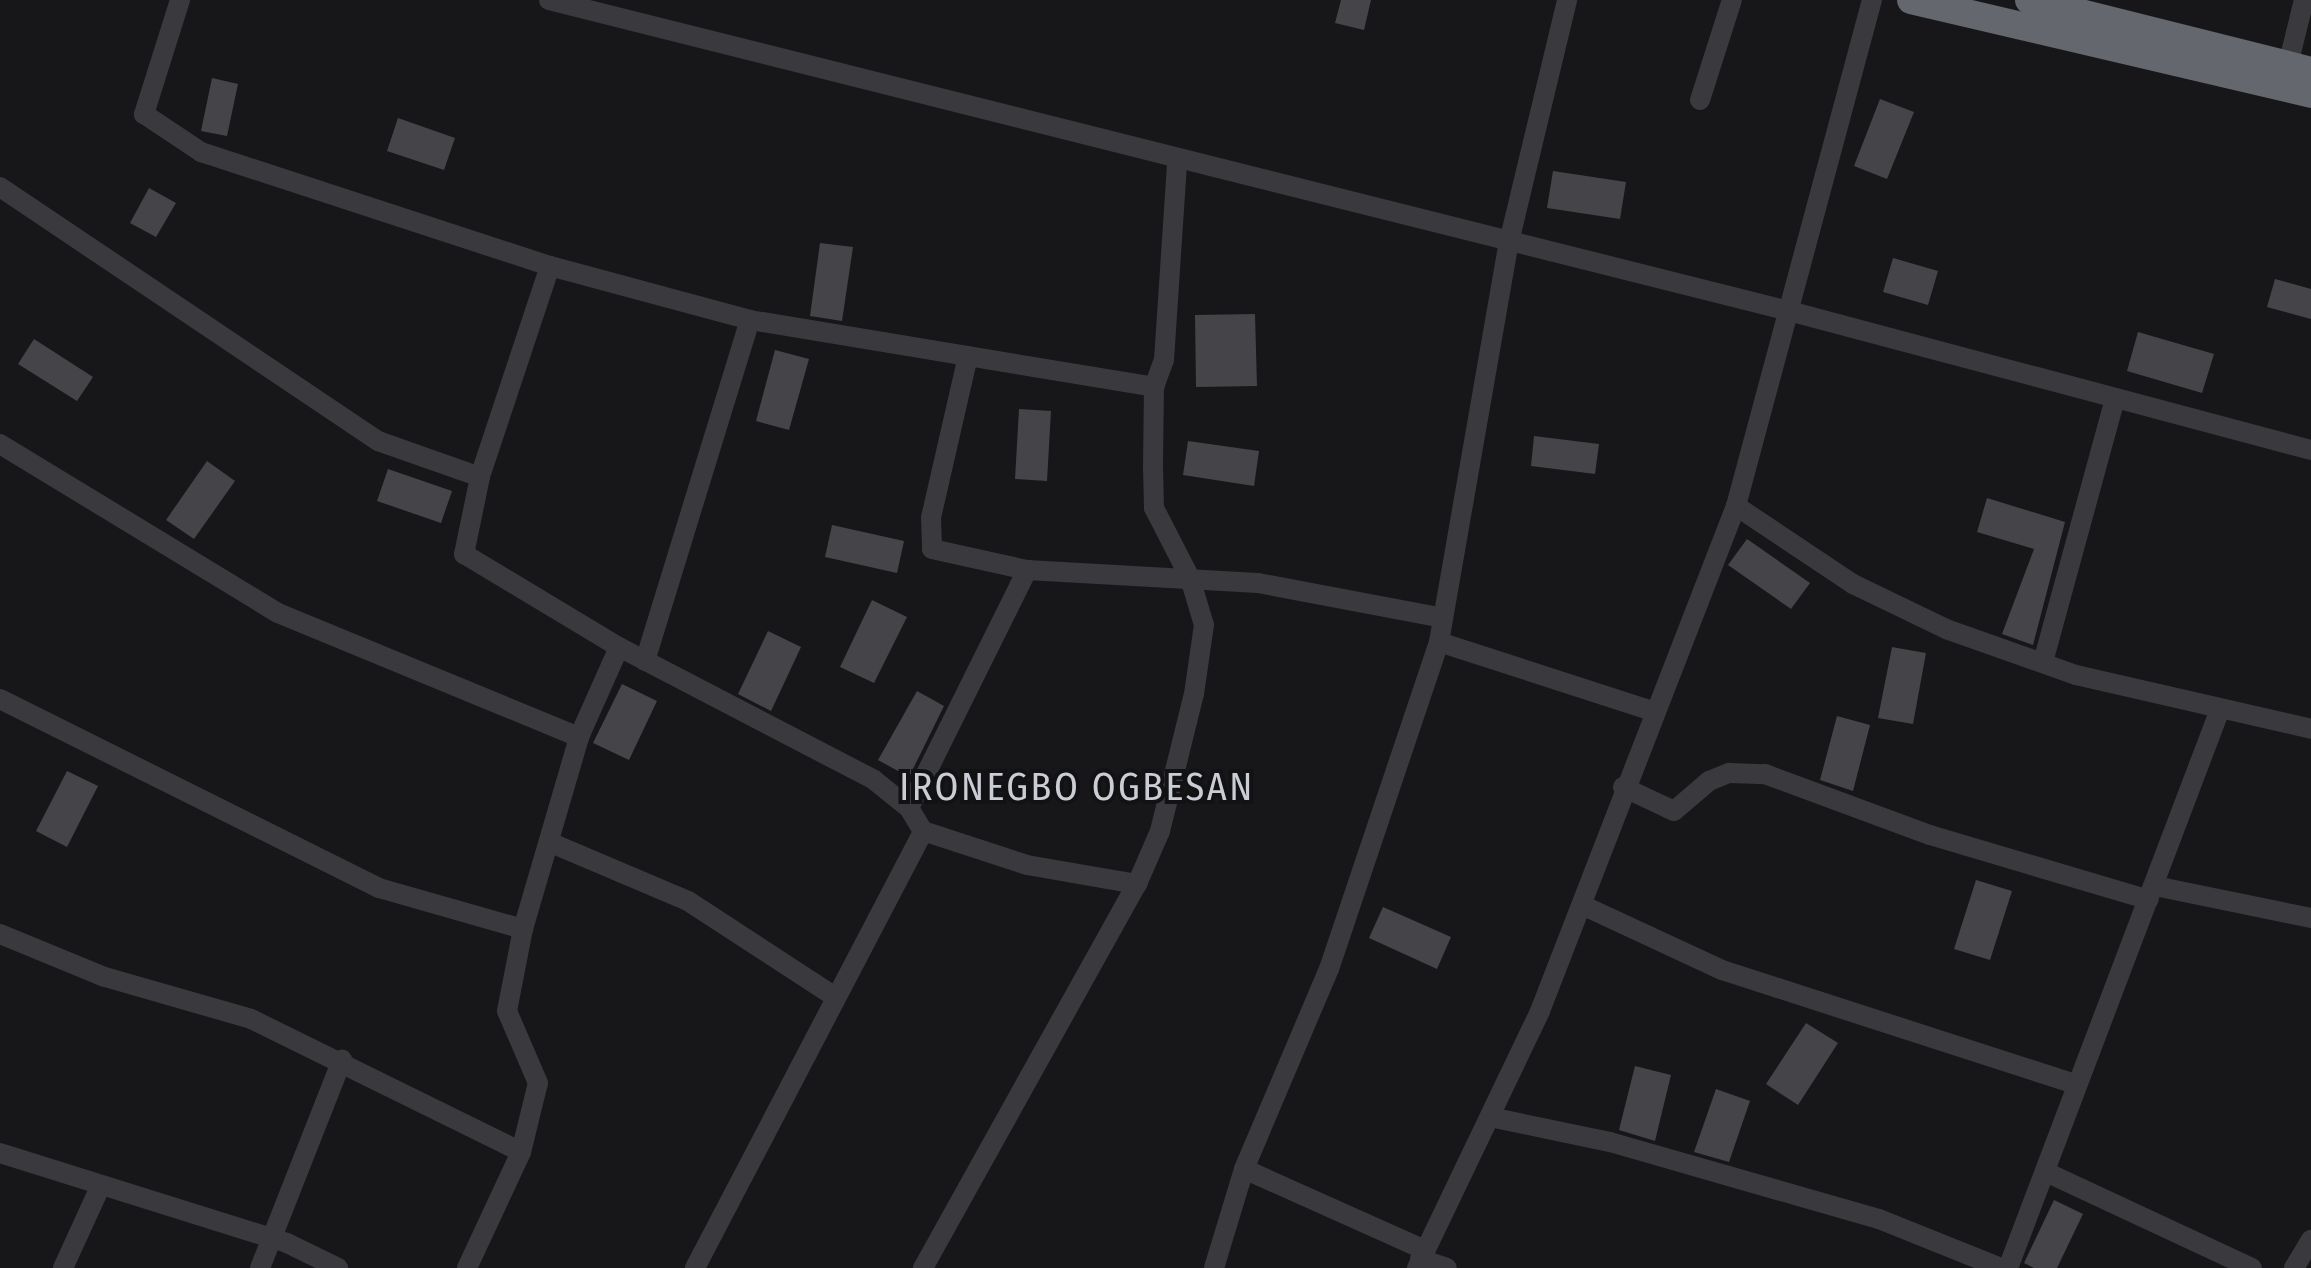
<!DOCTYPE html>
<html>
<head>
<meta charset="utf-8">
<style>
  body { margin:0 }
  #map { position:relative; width:2311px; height:1268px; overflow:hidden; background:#171719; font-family:"Fira Sans Condensed",sans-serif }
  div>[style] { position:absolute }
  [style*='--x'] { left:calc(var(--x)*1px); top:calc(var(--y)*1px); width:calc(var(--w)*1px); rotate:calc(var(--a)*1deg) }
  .building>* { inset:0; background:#454449 }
  .minor>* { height:20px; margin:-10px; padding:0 10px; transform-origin:10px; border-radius:10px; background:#39393e }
  .highway>* { height:28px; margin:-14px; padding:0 14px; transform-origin:14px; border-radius:14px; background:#65676e }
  span { translate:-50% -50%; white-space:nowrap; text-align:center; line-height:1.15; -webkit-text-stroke:8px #121214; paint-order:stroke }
  .quarter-label { font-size:38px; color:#cbcdd4; letter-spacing:2.5px }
</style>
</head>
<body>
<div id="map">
  <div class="building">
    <div style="clip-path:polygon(1341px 0,1371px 0,1364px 30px,1335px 23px)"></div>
    <div style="clip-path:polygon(212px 78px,238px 84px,227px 136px,201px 131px)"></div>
    <div style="clip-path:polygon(1880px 99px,1914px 112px,1887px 179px,1854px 166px)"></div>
    <div style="clip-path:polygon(398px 118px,455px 138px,444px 170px,387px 151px)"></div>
    <div style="clip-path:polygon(1553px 171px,1626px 182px,1620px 219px,1547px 208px)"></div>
    <div style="clip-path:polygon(149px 188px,176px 203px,156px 237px,130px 223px)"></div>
    <div style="clip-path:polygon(820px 243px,853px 247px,842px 321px,810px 316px)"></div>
    <div style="clip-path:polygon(1893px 258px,1938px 271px,1928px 305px,1883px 292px)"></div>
    <div style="clip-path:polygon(2275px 279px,2311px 289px,2311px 319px,2267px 307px)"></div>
    <div style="clip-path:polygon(1255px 314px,1257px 386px,1196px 387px,1195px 315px)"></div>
    <div style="clip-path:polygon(2138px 332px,2214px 354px,2202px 393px,2127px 371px)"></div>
    <div style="clip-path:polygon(34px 339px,93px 377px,77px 401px,18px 364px)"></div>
    <div style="clip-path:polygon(775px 350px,809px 359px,789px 430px,756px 421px)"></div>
    <div style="clip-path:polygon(1019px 409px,1051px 411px,1047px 481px,1015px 479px)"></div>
    <div style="clip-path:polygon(1534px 436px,1599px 444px,1595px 474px,1531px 466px)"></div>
    <div style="clip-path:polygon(1188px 441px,1259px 451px,1254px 486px,1183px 475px)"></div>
    <div style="clip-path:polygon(207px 461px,235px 481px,194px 539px,166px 520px)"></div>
    <div style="clip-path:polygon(388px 469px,452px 491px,441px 523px,377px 501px)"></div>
    <div style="clip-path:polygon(1987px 498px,2065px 522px,2033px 645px,2002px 634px,2034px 549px,1977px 532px)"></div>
    <div style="clip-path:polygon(832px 525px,904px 541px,897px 573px,825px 557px)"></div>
    <div style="clip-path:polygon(1747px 539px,1810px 583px,1791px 609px,1728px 565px)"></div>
    <div style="clip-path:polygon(872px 600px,907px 617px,874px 683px,840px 667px)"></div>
    <div style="clip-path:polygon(768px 631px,801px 647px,771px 711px,738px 694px)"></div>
    <div style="clip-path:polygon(1892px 647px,1926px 653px,1913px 724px,1878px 718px)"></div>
    <div style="clip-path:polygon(622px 684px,657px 701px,629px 760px,593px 743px)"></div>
    <div style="clip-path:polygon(917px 691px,944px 706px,909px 777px,878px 760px)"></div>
    <div style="clip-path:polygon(1837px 716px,1870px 725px,1853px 791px,1820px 780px)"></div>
    <div style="clip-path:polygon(67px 771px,98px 786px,67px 847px,36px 831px)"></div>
    <div style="clip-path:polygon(1976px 880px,2012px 891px,1990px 960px,1954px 949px)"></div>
    <div style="clip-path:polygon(1383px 907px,1451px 937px,1437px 969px,1369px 938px)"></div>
    <div style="clip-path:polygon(1806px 1023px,1838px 1043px,1798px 1105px,1766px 1084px)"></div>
    <div style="clip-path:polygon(1635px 1066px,1671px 1075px,1655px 1141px,1619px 1130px)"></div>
    <div style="clip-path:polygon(1716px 1089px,1750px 1101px,1729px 1162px,1694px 1152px)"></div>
    <div style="clip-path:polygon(2054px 1200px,2083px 1214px,2057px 1268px,2034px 1268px,2024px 1263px)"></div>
  </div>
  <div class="minor">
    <div style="--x:180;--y:0;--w:120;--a:107.5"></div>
    <div style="--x:144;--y:114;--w:69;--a:33.7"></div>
    <div style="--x:201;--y:152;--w:367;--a:18.1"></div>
    <div style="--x:550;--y:266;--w:207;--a:15.1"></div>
    <div style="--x:750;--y:320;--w:410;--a:9.4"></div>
    <div style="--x:549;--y:0;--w:1278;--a:14.08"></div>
    <div style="--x:1789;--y:311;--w:540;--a:14.91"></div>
    <div style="--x:2288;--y:65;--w:67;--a:-76.2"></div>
    <div style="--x:1700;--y:100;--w:105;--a:-72.3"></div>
    <div style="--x:0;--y:187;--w:455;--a:33.9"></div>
    <div style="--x:378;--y:441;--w:108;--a:19.4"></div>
    <div style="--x:550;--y:266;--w:222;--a:108.4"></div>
    <div style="--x:480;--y:477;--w:79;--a:101.7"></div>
    <div style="--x:464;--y:554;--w:181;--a:31"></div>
    <div style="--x:619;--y:647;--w:288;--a:27.5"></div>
    <div style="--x:874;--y:780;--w:45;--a:38.7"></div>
    <div style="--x:909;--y:808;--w:27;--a:59"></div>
    <div style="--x:923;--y:831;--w:109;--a:18.1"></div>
    <div style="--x:1027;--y:865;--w:112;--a:9.8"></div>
    <div style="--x:968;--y:356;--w:165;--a:102.9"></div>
    <div style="--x:931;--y:517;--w:32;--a:88"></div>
    <div style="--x:932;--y:549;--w:97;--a:12.5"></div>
    <div style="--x:1027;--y:570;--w:231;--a:3.2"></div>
    <div style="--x:1258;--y:583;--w:188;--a:10.7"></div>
    <div style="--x:0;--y:444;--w:325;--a:31.3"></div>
    <div style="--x:278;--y:613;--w:326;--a:22.4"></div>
    <div style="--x:1736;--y:506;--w:141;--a:33.7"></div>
    <div style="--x:1853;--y:584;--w:103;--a:25.8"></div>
    <div style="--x:1946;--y:629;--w:138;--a:19.5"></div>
    <div style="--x:2076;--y:675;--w:241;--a:12.9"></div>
    <div style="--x:1439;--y:642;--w:225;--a:17.9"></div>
    <div style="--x:645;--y:661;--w:357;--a:-72.9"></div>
    <div style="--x:2043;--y:662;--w:273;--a:-74.7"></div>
    <div style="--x:0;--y:699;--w:424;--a:26.5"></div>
    <div style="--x:379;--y:888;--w:150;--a:15.9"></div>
    <div style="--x:1623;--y:787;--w:56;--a:25.2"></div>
    <div style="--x:1674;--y:811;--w:46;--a:-40.6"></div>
    <div style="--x:1709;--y:781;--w:22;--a:-22"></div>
    <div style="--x:1729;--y:773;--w:36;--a:2"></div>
    <div style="--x:1765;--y:774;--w:176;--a:20.3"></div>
    <div style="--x:1930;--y:835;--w:228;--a:16.5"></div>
    <div style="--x:909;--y:808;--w:266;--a:-63.6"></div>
    <div style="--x:549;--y:842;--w:151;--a:23"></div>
    <div style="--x:688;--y:901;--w:176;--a:33.1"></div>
    <div style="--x:2155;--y:886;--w:159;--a:11.6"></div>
    <div style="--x:1582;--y:905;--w:154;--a:24.9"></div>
    <div style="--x:1722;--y:970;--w:372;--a:17.9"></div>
    <div style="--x:0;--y:934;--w:113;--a:22.3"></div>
    <div style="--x:105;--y:977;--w:152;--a:16"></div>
    <div style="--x:251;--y:1019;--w:301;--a:26.2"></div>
    <div style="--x:1490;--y:1117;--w:123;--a:11.8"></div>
    <div style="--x:1610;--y:1142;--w:280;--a:16"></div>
    <div style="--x:1879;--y:1219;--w:131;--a:21.9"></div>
    <div style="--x:0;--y:1153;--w:301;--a:17.4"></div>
    <div style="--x:287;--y:1243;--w:57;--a:26.1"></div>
    <div style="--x:1244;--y:1169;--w:196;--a:24.1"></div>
    <div style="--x:2048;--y:1173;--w:225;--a:25"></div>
    <div style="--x:1420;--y:1259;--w:28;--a:18"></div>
    <div style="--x:63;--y:1268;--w:91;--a:-65.4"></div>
    <div style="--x:260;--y:1268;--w:224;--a:-68.5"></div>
    <div style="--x:467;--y:1268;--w:128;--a:-65"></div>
    <div style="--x:521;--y:1152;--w:71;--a:-76.2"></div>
    <div style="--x:538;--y:1083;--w:78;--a:-113.3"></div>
    <div style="--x:507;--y:1011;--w:84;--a:-79"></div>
    <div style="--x:523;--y:929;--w:200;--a:-73.7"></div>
    <div style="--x:579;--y:737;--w:98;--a:-66"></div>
    <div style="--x:695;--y:1268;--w:493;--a:-62.4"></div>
    <div style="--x:923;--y:1268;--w:440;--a:-60.9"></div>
    <div style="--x:1137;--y:884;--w:58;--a:-66.5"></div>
    <div style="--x:1160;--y:831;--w:141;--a:-76.1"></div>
    <div style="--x:1194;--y:694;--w:70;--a:-81.8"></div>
    <div style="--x:1204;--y:625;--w:49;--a:-106.6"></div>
    <div style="--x:1190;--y:578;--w:79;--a:-117.2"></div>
    <div style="--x:1154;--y:508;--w:42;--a:-91.4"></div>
    <div style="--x:1153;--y:466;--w:79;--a:-89.3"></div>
    <div style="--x:1154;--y:387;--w:29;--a:-70"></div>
    <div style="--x:1164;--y:360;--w:198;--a:-86.2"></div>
    <div style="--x:1214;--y:1268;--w:103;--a:-73.1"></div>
    <div style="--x:1244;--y:1169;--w:217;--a:-67"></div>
    <div style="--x:1329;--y:969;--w:345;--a:-71.4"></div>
    <div style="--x:1439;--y:642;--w:406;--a:-80.1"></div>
    <div style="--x:1509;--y:242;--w:249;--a:-76.5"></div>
    <div style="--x:1417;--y:1268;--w:285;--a:-64.4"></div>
    <div style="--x:1540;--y:1011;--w:542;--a:-68.79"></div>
    <div style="--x:1736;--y:506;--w:524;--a:-74.96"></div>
    <div style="--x:2008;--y:1268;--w:595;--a:-69.22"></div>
    <div style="--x:2294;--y:1268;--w:33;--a:-59"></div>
  </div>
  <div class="highway">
    <div style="--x:1911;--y:0;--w:411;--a:13.2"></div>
    <div style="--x:2029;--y:0;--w:291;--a:14.1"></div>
  </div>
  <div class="quarter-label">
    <span style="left:1077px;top:788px">IRONEGBO OGBESAN</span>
  </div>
</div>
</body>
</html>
